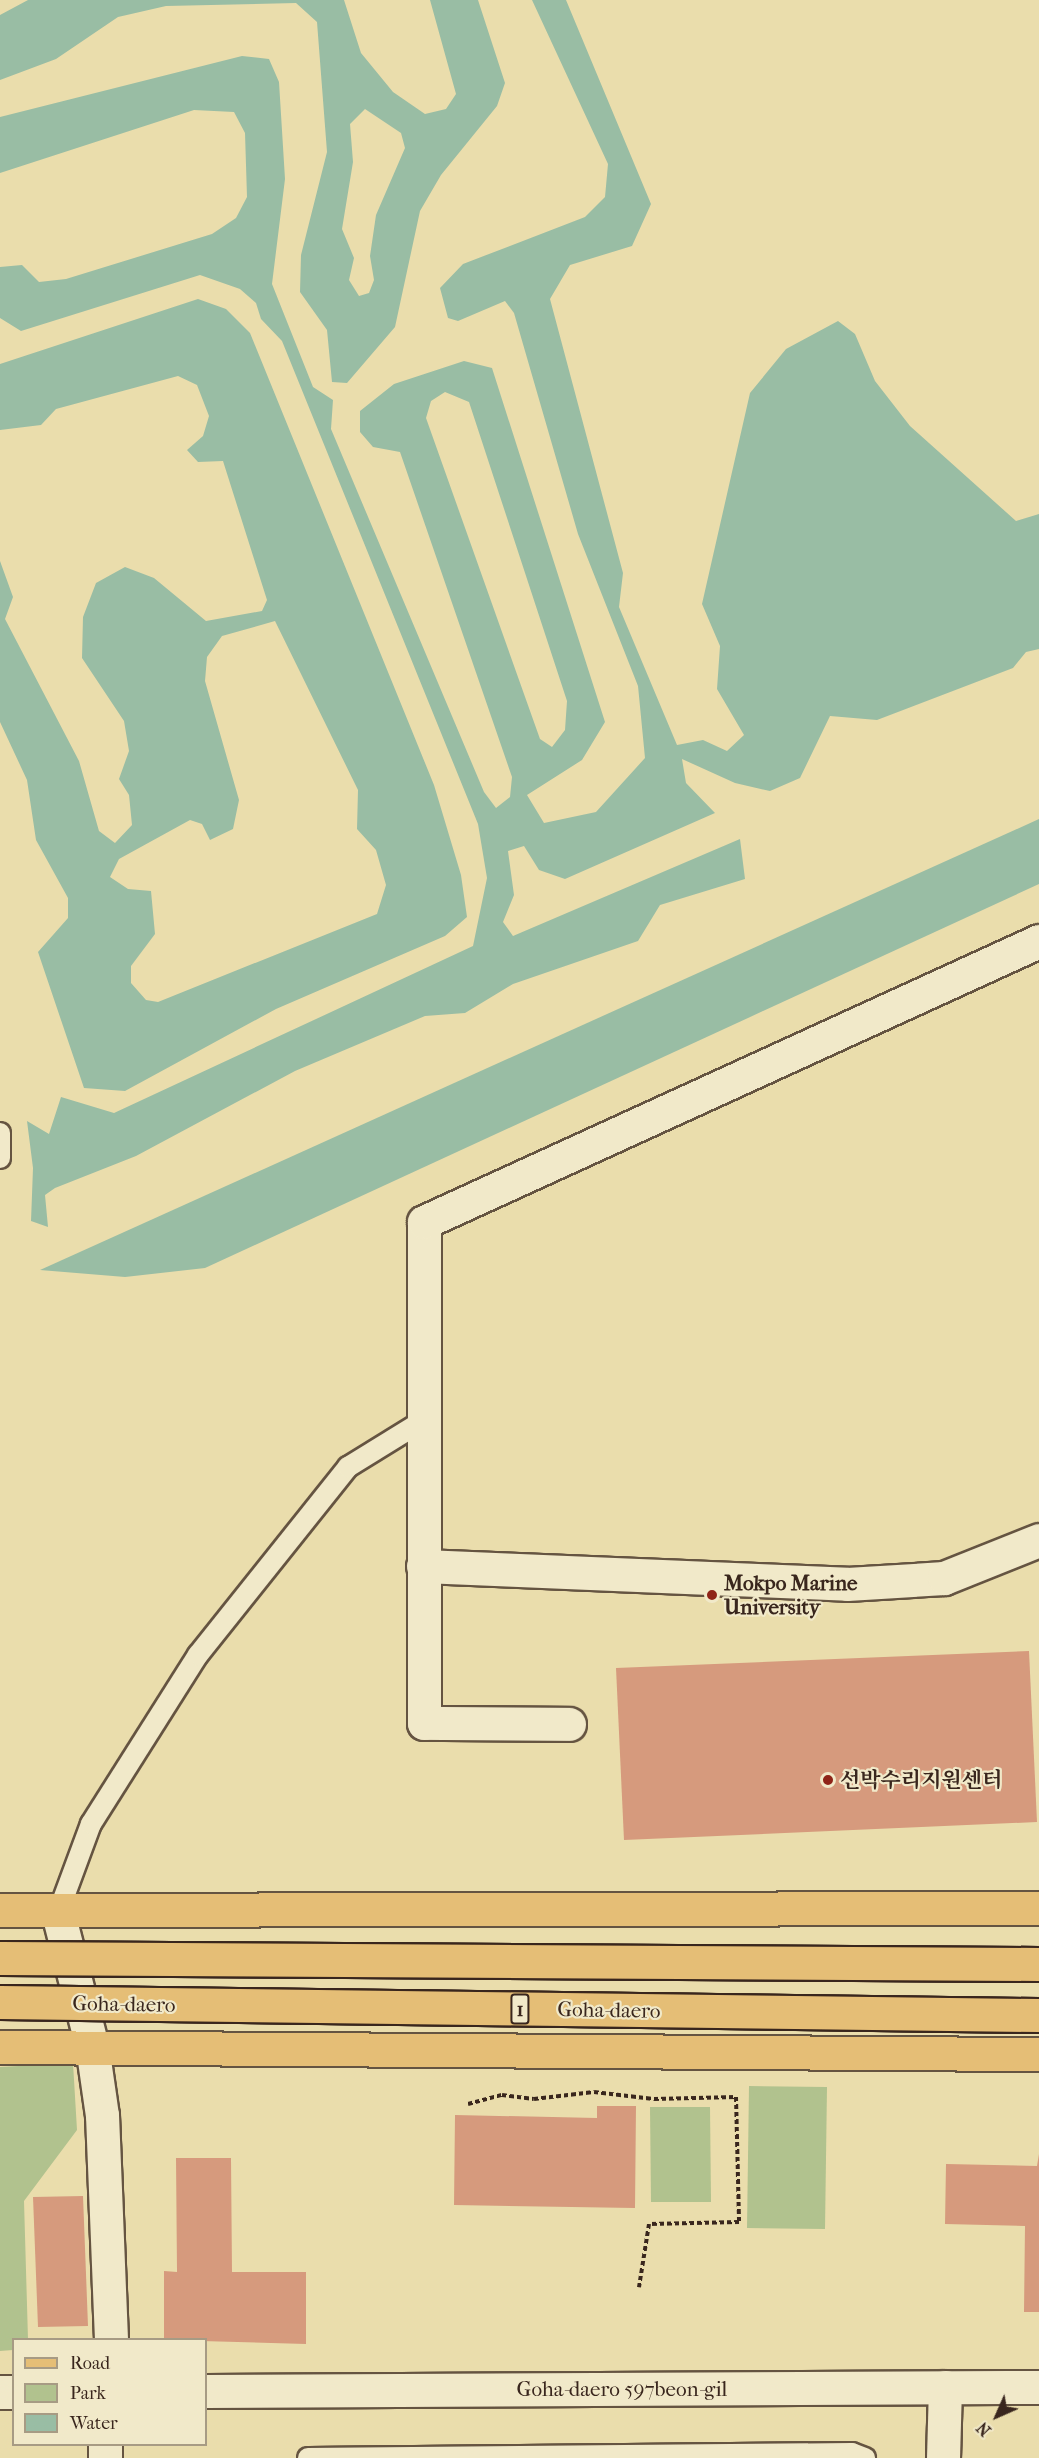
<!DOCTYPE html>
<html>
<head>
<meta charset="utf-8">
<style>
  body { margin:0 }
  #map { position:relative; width:1039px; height:2458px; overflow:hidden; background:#eaddac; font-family:"IM FELL French Canon","Noto Serif KR",serif }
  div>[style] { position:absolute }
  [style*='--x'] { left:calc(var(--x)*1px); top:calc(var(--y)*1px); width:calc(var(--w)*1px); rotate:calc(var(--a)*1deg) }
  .green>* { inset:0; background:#b1c28e }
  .water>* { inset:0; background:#99bda4 }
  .building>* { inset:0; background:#d69a7d }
  .path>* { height:4px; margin-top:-2px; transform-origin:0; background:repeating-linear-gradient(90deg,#39261d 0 4.5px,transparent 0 7.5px) }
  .roads { filter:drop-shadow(2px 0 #655441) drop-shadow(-2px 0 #655441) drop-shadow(0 2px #655441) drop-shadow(0 -2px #655441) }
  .lane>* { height:20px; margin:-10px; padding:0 10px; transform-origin:10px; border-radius:10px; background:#f1e9c9 }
  .street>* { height:33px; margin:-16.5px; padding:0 16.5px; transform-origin:16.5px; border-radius:16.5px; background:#f1e9c9 }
  .secondary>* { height:33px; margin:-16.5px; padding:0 16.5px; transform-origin:16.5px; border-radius:16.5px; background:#f1e9c9 }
  .primary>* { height:33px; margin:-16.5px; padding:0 16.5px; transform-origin:16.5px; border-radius:16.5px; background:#e5be76 }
  .bridges { filter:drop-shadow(2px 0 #39261d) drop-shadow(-2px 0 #39261d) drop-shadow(0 2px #39261d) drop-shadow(0 -2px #39261d) }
  .primary-bridge>* { height:33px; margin:-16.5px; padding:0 16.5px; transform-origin:16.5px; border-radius:16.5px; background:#e5be76 }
  .dots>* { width:16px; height:16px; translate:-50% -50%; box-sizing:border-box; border:3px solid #f1e9c9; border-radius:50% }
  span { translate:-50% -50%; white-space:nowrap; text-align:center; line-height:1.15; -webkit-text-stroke:4.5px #f1e9c9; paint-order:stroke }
  .shield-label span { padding:2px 4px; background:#f1e9c9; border:2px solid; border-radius:4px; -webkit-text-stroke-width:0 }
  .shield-label { font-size:20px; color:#39261d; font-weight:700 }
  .poi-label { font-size:21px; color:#39261d; font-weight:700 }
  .left { translate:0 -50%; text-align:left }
  .street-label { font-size:21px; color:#39261d }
  .legend { position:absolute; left:12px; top:2338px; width:195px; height:108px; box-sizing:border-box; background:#f1e9c9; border:2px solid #a79b84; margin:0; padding:8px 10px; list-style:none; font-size:18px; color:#39261d }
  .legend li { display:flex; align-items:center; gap:12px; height:30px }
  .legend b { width:30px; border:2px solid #a79b84 }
  .north { position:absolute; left:967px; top:2386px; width:60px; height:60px; -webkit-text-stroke:4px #f1e9c9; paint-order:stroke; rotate:225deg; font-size:16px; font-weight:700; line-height:24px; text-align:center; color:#39261d }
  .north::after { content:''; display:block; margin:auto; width:21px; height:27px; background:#39261d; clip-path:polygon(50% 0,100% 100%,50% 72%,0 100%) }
</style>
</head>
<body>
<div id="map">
  <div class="green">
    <div style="clip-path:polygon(73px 2063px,77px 2130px,24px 2201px,28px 2339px,14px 2340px,13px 2350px,0 2351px,0 2067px)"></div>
    <div style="clip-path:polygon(749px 2086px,827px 2087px,825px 2229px,747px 2228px)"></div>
    <div style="clip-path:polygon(650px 2107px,710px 2107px,711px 2202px,651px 2202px)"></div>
  </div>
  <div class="water">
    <div style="clip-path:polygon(evenodd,28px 0,344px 0,361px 53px,393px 92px,425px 114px,446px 109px,456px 94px,430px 0,478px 0,505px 83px,497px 106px,441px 175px,420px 211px,395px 327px,347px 383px,332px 382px,327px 330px,300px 292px,301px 255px,327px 152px,317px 22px,296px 3px,166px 6px,118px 17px,56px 59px,0 80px,0 15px,28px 0,365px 109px,401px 133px,405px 148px,376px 215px,370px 256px,374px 280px,369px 293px,359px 296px,349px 280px,354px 258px,342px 229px,353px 162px,350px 124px,365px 109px)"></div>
    <div style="clip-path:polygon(evenodd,532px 0,566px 0,651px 204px,632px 246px,570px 265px,550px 299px,623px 573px,619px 607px,677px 745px,703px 740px,727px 751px,744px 735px,717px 689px,720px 646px,702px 604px,750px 393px,786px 349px,838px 321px,855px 334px,875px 381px,910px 426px,1016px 521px,1039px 514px,1039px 649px,1026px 652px,1013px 668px,877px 720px,830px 716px,800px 778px,770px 791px,735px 783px,682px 759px,686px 783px,715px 813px,565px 879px,539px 870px,524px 846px,508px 851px,514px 895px,503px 922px,513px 936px,740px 839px,745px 879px,660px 905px,638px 941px,513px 984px,465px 1013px,425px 1016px,295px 1071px,136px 1156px,55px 1188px,45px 1195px,48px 1227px,31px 1221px,33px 1168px,27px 1121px,49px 1134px,61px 1097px,114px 1113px,473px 946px,487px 878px,478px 824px,282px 341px,261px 319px,256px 303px,240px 289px,200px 275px,21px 331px,0 318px,0 267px,22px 265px,39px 282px,66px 279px,212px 234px,236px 218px,247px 197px,245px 133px,234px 112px,194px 110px,0 173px,0 117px,242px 56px,269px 59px,279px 82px,285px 179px,272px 284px,313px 387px,333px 400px,331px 429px,484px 792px,496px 808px,510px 797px,512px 777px,400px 452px,373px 447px,360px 432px,360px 411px,394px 384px,464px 361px,492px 368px,605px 722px,582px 760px,527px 795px,544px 823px,596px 812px,645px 758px,638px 686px,578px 534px,514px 313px,505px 301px,458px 321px,448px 318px,440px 288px,463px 264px,585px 217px,605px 197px,608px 164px,532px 0,445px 392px,469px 402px,567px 701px,565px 730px,552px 747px,540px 739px,426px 418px,431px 401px,445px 392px)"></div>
    <div style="clip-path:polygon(evenodd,198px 299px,226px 309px,250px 333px,434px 785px,461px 875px,467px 917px,445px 936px,276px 1009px,125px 1091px,84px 1088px,38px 952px,68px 918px,68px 898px,36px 840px,27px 780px,0 722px,0 561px,13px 597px,5px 619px,79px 761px,99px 831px,115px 843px,132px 825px,129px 795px,119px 779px,129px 751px,124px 721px,82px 658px,83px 617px,96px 583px,125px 567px,154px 578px,206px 621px,262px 611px,267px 600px,223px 461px,198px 462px,187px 450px,203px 436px,209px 416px,197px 385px,178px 376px,56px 409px,41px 425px,0 430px,0 364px,198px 299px,275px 621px,358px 790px,357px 829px,376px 850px,386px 885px,377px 914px,158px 1002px,146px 1000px,131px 983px,131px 966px,155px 934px,151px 891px,128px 889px,110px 877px,119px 859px,190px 820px,202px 824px,210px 840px,233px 829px,239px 800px,205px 681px,207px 657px,222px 636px,275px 621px)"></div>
    <div style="clip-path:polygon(1039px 819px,1039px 884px,205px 1268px,125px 1277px,40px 1270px)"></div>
  </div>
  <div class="building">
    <div style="clip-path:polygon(1029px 1651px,1037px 1822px,624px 1840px,616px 1668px)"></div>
    <div style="clip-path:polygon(597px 2106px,636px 2106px,635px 2208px,454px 2205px,455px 2115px,597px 2118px)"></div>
    <div style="clip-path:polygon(1039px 2154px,1039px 2312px,1024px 2312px,1025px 2226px,945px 2224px,946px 2164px,1037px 2166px)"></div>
    <div style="clip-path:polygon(176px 2158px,231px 2158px,232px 2272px,306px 2272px,306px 2344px,164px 2340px,164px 2271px,177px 2272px)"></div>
    <div style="clip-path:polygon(83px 2196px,88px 2326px,38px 2327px,33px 2197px)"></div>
  </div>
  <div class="path">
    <div style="--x:468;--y:2104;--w:35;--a:-15"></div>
    <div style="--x:502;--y:2095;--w:32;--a:7"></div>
    <div style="--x:534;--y:2099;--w:60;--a:-6.7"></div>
    <div style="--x:594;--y:2092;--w:60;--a:6.7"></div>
    <div style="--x:654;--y:2099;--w:82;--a:-1.4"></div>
    <div style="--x:736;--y:2097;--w:125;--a:88.6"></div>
    <div style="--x:739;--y:2222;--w:90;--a:178.7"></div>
    <div style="--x:649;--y:2224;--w:64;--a:99"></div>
  </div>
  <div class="roads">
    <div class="lane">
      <div style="--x:0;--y:1133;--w:25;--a:90"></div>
      <div style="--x:58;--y:1913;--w:95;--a:-69.7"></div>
      <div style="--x:91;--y:1824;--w:200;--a:-57.7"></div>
      <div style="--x:198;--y:1655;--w:241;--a:-51.4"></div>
      <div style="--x:348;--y:1467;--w:89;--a:-31.7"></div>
      <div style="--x:308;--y:2458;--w:544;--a:-0.53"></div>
      <div style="--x:852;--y:2453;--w:14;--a:21"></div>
    </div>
    <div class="street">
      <div style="--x:423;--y:1566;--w:424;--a:2.4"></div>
      <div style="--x:847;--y:1584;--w:97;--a:-3.5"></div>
      <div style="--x:944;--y:1578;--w:102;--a:-21.8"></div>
      <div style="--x:569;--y:1724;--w:145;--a:-179.6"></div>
      <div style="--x:424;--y:1723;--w:501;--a:-90"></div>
      <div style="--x:424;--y:1222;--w:676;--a:-24.56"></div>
      <div style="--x:58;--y:1913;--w:137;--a:75.7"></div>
      <div style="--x:92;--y:2046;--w:70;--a:81.8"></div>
      <div style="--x:102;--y:2115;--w:225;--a:87.7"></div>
      <div style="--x:105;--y:2458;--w:14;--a:-90"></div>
      <div style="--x:943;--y:2458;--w:71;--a:-88.4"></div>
    </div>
    <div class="secondary">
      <div style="--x:206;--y:2391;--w:833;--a:-0.28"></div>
      <div style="--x:0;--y:2392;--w:14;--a:0"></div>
    </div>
    <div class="primary">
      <div style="--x:0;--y:1910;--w:1039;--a:-0.11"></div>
      <div style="--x:0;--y:2047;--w:1039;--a:0.39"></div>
    </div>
  </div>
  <div class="bridges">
    <div class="primary-bridge">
      <div style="--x:0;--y:1958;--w:1039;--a:0.33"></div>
      <div style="--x:0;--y:2002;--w:1039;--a:0.72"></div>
    </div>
  </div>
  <div class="dots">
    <div style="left:712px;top:1595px;background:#8f2418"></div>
    <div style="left:828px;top:1780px;background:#8f2418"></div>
  </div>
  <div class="shield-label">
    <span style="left:520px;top:2009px">1</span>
  </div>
  <div class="poi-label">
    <span class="left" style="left:724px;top:1595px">Mokpo Marine<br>University</span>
    <span class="left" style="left:840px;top:1780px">선박수리지원센터</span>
  </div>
  <div class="street-label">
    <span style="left:124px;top:2004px;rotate:1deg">Goha-daero</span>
    <span style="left:609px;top:2010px;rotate:1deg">Goha-daero</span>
    <span style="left:622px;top:2389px">Goha-daero 597beon-gil</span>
  </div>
  <ul class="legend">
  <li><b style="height:8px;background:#e5be76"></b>Road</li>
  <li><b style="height:16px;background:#b1c28e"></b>Park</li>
  <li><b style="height:16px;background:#99bda4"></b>Water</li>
  </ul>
  <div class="north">N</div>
</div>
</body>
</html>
